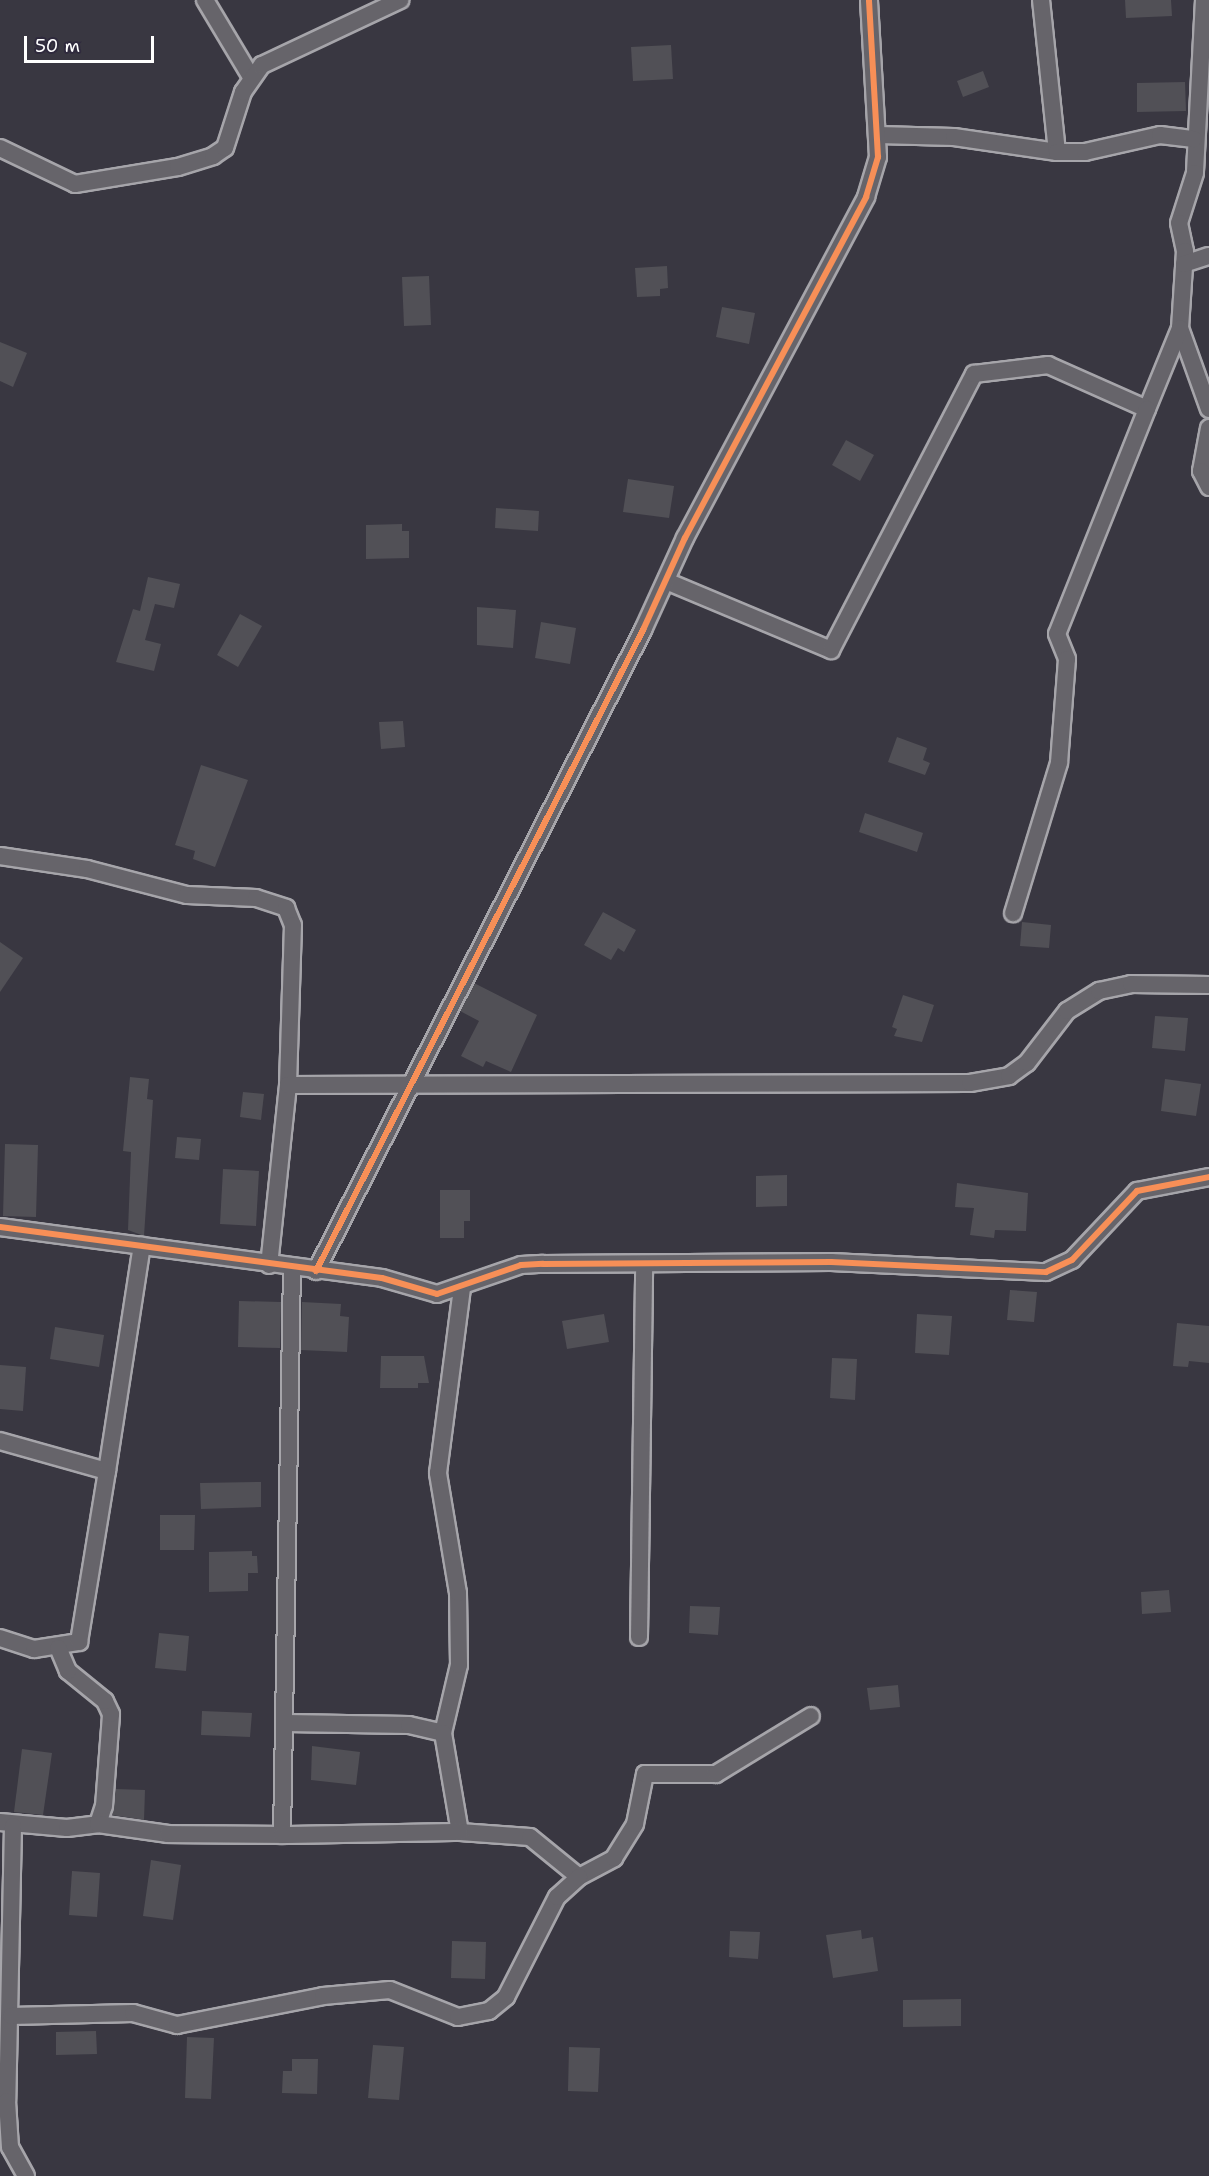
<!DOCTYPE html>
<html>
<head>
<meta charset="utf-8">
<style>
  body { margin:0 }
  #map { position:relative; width:1209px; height:2176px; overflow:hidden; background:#393741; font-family:"Shantell Sans",sans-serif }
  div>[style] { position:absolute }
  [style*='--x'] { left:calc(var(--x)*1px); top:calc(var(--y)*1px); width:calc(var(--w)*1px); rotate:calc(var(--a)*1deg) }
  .building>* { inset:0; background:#515056 }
  .roads { filter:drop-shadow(2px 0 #a6a5aa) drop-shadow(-2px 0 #a6a5aa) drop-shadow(0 2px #a6a5aa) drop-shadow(0 -2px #a6a5aa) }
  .minor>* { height:16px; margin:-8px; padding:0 8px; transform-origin:8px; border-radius:8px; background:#66646a }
  .cycleway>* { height:6px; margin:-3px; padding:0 3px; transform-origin:3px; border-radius:3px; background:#f78f57 }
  span { translate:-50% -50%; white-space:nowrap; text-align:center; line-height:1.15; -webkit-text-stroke:5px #2f2a3d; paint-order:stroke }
  .scale { position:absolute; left:24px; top:36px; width:130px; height:27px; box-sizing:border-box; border:3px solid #fff; border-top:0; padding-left:8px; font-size:18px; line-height:21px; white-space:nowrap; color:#fff; -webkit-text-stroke:4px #2f2a3d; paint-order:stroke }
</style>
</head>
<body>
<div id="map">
  <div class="building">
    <div style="clip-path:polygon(1125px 0,1171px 0,1172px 16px,1126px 18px)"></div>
    <div style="clip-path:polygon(671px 45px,673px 79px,633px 81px,631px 47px)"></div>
    <div style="clip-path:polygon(983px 71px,989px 87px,963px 97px,957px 81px)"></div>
    <div style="clip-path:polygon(1185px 82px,1186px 111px,1137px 112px,1137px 83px)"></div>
    <div style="clip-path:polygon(667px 266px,668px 288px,660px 289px,660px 296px,637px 297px,635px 268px)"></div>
    <div style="clip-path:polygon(429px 276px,431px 325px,404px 326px,402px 277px)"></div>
    <div style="clip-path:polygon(722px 307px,755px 313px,749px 344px,716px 337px)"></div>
    <div style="clip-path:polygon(0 342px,27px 353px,13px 387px,0 381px)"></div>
    <div style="clip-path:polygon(846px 440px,874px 455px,860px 481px,832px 465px)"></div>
    <div style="clip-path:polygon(628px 479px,674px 486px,669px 518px,623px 512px)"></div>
    <div style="clip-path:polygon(496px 508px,539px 511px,538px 531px,495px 528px)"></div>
    <div style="clip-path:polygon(402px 524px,402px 531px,409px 531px,409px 558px,366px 559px,366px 525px)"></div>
    <div style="clip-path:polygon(148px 577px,180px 584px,174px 608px,155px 604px,145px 640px,161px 644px,154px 671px,116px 662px,133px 609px,140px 611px)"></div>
    <div style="clip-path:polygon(477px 607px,516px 610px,513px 648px,477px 645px)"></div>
    <div style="clip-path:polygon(240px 614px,262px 626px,238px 667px,217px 655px)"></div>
    <div style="clip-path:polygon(541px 622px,576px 628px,570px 664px,535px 658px)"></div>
    <div style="clip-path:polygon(403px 721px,405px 747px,381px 749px,379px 722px)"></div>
    <div style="clip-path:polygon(897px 737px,927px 748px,923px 760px,930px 763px,925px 775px,888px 762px)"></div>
    <div style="clip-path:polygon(201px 765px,248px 780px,215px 867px,193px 859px,195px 851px,175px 845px)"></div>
    <div style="clip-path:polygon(865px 813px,923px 833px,917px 852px,859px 832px)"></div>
    <div style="clip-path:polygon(603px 912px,636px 930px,624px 952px,618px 948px,611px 960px,584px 945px)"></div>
    <div style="clip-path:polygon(1022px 922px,1051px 925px,1049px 948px,1020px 946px)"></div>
    <div style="clip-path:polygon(0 942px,23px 958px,0 992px)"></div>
    <div style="clip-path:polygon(474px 983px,537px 1015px,511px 1072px,486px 1061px,483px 1067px,461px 1056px,479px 1021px,460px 1011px)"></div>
    <div style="clip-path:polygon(903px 995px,934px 1005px,922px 1042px,894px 1036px,897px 1029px,892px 1027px)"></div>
    <div style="clip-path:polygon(1155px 1016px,1188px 1018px,1185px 1051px,1152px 1048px)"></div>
    <div style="clip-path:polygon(130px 1077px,149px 1079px,147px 1099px,153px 1100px,144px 1236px,128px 1230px,131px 1152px,123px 1151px)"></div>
    <div style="clip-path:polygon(1165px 1079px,1201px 1084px,1196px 1116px,1161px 1111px)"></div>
    <div style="clip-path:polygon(243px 1092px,264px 1094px,261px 1120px,240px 1117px)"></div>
    <div style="clip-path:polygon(177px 1137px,201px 1139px,199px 1160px,175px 1158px)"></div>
    <div style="clip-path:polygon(5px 1144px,38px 1145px,36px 1217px,3px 1216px)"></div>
    <div style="clip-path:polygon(223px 1169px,259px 1171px,256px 1226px,220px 1224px)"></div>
    <div style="clip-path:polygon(787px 1175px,787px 1206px,756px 1207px,756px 1176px)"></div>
    <div style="clip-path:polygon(957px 1183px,1028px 1193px,1026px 1231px,995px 1230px,994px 1238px,970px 1235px,974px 1208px,955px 1207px)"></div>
    <div style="clip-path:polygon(440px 1190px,470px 1190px,470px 1221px,464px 1221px,464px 1238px,440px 1238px)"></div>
    <div style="clip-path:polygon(1010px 1290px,1037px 1292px,1034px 1322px,1007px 1320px)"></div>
    <div style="clip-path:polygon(239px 1301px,281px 1302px,280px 1348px,238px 1347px)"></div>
    <div style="clip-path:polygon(302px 1302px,341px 1304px,340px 1316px,349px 1317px,347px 1352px,301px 1350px)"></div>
    <div style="clip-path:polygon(604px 1314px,609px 1342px,567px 1349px,562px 1321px)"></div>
    <div style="clip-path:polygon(917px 1314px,952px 1316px,949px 1355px,915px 1353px)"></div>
    <div style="clip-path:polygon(1177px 1323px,1209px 1326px,1209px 1363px,1189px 1361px,1188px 1367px,1173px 1366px)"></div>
    <div style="clip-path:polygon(55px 1327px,104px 1335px,99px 1367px,50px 1359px)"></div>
    <div style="clip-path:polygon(381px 1356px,424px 1356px,429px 1383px,418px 1383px,418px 1388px,380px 1388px)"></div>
    <div style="clip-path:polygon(832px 1358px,857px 1359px,855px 1400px,830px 1398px)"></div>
    <div style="clip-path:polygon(0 1365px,26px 1367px,23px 1411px,0 1409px)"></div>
    <div style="clip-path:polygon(261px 1482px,261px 1507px,201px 1509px,200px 1483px)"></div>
    <div style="clip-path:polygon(160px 1515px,195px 1515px,194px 1550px,160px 1550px)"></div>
    <div style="clip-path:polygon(252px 1551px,252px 1556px,257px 1556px,258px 1573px,248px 1573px,248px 1591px,209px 1592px,209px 1552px)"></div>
    <div style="clip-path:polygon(1169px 1590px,1171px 1612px,1142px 1614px,1141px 1592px)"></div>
    <div style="clip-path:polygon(690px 1606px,720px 1607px,718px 1635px,689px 1633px)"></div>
    <div style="clip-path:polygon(159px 1633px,189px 1636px,186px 1671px,155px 1668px)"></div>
    <div style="clip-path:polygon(898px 1685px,900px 1707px,870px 1710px,867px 1688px)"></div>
    <div style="clip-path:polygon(202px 1711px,252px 1713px,250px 1737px,201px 1735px)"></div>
    <div style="clip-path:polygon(312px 1746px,360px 1752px,356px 1785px,311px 1780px)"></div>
    <div style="clip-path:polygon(22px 1749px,52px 1753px,43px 1815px,14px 1812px)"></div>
    <div style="clip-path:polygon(116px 1789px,145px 1790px,144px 1820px,112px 1815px)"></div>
    <div style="clip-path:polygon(151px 1860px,181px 1865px,173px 1920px,143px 1916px)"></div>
    <div style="clip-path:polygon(72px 1871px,100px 1873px,97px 1917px,69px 1915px)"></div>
    <div style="clip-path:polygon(861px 1930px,862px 1939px,873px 1937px,878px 1971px,833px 1978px,826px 1935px)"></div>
    <div style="clip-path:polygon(730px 1931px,760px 1932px,758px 1959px,729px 1957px)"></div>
    <div style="clip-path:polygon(452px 1941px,486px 1942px,485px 1979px,451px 1978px)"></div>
    <div style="clip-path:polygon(961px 1999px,961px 2026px,903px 2027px,903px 2000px)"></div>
    <div style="clip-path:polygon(96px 2031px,97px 2054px,56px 2055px,56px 2032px)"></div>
    <div style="clip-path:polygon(187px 2037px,214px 2038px,211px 2099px,185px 2098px)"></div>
    <div style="clip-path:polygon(373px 2045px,404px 2047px,399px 2100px,368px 2098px)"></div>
    <div style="clip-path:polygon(569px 2047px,600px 2048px,598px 2092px,568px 2091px)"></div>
    <div style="clip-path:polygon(292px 2059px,318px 2059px,317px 2094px,282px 2093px,283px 2071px,292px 2071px)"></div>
  </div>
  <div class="roads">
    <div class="minor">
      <div style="--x:205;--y:0;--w:90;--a:59.1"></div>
      <div style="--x:1204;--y:0;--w:173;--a:93"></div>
      <div style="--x:1195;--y:173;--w:52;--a:107.7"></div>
      <div style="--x:1179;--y:223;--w:29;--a:78"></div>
      <div style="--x:1185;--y:251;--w:77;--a:93.7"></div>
      <div style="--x:1180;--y:328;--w:86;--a:70.3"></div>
      <div style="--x:878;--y:135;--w:76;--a:1.5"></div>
      <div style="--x:954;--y:137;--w:104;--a:8.3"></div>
      <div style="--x:1057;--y:152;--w:153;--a:-96"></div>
      <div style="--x:0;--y:148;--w:83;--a:25.6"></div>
      <div style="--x:75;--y:184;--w:104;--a:-9.4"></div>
      <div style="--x:178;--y:167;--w:37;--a:-17"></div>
      <div style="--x:213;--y:156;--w:14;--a:-34"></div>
      <div style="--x:225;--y:148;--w:59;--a:-72.2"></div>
      <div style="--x:243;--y:92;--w:33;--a:-55"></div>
      <div style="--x:262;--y:65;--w:153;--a:-25.2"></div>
      <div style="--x:1057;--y:152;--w:28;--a:0"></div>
      <div style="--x:1085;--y:152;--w:77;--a:-12.8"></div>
      <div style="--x:1160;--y:135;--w:34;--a:7"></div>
      <div style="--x:1184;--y:264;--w:26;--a:-18"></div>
      <div style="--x:1147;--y:409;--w:87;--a:-67.8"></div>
      <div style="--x:1209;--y:428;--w:44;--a:100.5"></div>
      <div style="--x:1201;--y:471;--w:18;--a:63"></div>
      <div style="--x:666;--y:581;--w:179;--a:22.7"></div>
      <div style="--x:831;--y:650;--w:311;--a:-62.6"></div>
      <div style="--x:974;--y:374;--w:75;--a:-6.9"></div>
      <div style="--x:1048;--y:365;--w:108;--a:24"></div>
      <div style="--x:1147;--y:409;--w:242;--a:111.8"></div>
      <div style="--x:1057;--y:634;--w:27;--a:68"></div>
      <div style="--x:1067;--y:659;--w:104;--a:94.4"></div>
      <div style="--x:1059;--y:763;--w:157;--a:107"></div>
      <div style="--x:0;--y:856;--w:88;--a:8.5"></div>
      <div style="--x:87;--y:869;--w:103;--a:14.6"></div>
      <div style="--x:187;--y:895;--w:69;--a:2.5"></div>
      <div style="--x:256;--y:898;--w:32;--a:18"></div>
      <div style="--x:286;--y:908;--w:18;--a:68"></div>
      <div style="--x:293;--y:925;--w:160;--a:91.8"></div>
      <div style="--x:288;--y:1085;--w:181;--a:96"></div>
      <div style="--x:288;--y:1085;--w:682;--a:-0.17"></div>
      <div style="--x:970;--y:1083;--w:40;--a:-10"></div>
      <div style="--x:1009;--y:1076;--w:22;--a:-36"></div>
      <div style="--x:1027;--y:1063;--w:66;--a:-52.4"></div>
      <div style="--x:1067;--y:1011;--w:38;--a:-32"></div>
      <div style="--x:1099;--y:991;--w:33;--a:-12"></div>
      <div style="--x:1131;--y:984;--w:78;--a:0.7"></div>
      <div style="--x:0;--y:1227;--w:385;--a:7.6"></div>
      <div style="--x:382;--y:1278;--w:57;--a:16.2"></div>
      <div style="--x:437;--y:1294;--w:89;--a:-19"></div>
      <div style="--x:521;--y:1265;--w:22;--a:-3"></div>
      <div style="--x:543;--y:1264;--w:288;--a:-0.4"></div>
      <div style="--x:831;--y:1262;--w:215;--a:2.7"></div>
      <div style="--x:1046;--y:1272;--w:29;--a:-25"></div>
      <div style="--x:1072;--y:1260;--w:95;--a:-46.7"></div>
      <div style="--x:1137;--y:1191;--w:73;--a:-11"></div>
      <div style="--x:316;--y:1271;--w:720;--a:-62.97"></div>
      <div style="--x:643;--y:630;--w:101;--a:-65.5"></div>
      <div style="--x:685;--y:538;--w:386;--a:-62"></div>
      <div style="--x:866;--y:197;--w:42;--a:-73.3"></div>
      <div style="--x:878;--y:157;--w:157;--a:-93.3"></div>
      <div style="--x:0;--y:1441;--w:111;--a:15.7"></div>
      <div style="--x:107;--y:1471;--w:228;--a:-81.2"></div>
      <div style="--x:639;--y:1637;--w:373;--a:-89.2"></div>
      <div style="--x:0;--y:1638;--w:36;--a:18"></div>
      <div style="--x:34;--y:1649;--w:46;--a:-8.8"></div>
      <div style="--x:79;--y:1642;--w:173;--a:-80.7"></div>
      <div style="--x:286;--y:1723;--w:123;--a:0.9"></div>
      <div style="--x:409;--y:1725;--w:35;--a:13"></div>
      <div style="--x:443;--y:1733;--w:70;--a:-76.8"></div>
      <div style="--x:459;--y:1665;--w:72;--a:-90.8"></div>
      <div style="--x:458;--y:1593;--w:122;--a:-99.5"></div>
      <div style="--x:438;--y:1473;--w:186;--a:-82.6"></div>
      <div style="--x:443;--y:1733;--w:100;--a:80.3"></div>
      <div style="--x:460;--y:1832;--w:70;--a:4.1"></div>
      <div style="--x:530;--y:1837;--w:63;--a:39.2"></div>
      <div style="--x:579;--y:1877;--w:40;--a:-28"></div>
      <div style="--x:614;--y:1858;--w:40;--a:-58"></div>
      <div style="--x:635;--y:1824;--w:51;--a:-78.7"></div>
      <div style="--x:645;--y:1774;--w:71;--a:0"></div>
      <div style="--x:716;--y:1774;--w:111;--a:-31.4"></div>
      <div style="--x:0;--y:1822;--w:67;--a:5.1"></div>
      <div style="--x:67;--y:1828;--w:31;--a:-7"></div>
      <div style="--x:98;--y:1824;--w:19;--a:-72"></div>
      <div style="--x:104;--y:1806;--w:92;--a:-85.6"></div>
      <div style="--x:111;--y:1714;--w:14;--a:-115"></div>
      <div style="--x:105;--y:1701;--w:48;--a:-141"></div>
      <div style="--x:68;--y:1671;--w:25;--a:-113"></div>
      <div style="--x:98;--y:1824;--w:71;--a:8.1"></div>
      <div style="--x:168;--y:1834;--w:114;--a:0.5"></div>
      <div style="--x:282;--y:1835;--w:566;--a:-88.99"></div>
      <div style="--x:13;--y:1826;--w:275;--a:91.2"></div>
      <div style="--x:7;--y:2101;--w:46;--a:86.3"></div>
      <div style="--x:10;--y:2147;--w:33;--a:61"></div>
      <div style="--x:282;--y:1835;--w:178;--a:-1"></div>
      <div style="--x:11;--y:2016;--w:122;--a:-1.4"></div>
      <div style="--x:133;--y:2013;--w:46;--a:15.3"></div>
      <div style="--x:177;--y:2025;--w:149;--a:-11.2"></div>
      <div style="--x:323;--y:1996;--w:67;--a:-5.1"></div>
      <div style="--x:390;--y:1990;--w:73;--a:21.7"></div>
      <div style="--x:458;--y:2017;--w:32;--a:-11"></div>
      <div style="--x:489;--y:2011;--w:22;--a:-39"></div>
      <div style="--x:506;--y:1997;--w:112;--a:-63"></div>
      <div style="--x:557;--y:1897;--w:30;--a:-42"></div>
    </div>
  </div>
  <div class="cycleway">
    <div style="--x:0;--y:1227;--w:385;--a:7.6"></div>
    <div style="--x:382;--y:1278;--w:57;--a:16.2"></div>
    <div style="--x:437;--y:1294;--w:89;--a:-19"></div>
    <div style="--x:521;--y:1265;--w:22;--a:-3"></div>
    <div style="--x:543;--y:1264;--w:288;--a:-0.4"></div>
    <div style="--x:831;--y:1262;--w:215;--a:2.7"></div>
    <div style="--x:1046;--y:1272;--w:29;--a:-25"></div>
    <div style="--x:1072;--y:1260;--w:95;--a:-46.7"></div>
    <div style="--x:1137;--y:1191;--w:73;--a:-11"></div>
    <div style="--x:316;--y:1271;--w:720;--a:-62.97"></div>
    <div style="--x:643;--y:630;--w:101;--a:-65.5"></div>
    <div style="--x:685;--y:538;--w:386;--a:-62"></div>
    <div style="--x:866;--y:197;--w:42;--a:-73.3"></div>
    <div style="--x:878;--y:157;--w:157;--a:-93.3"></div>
  </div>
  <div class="scale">50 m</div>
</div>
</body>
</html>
